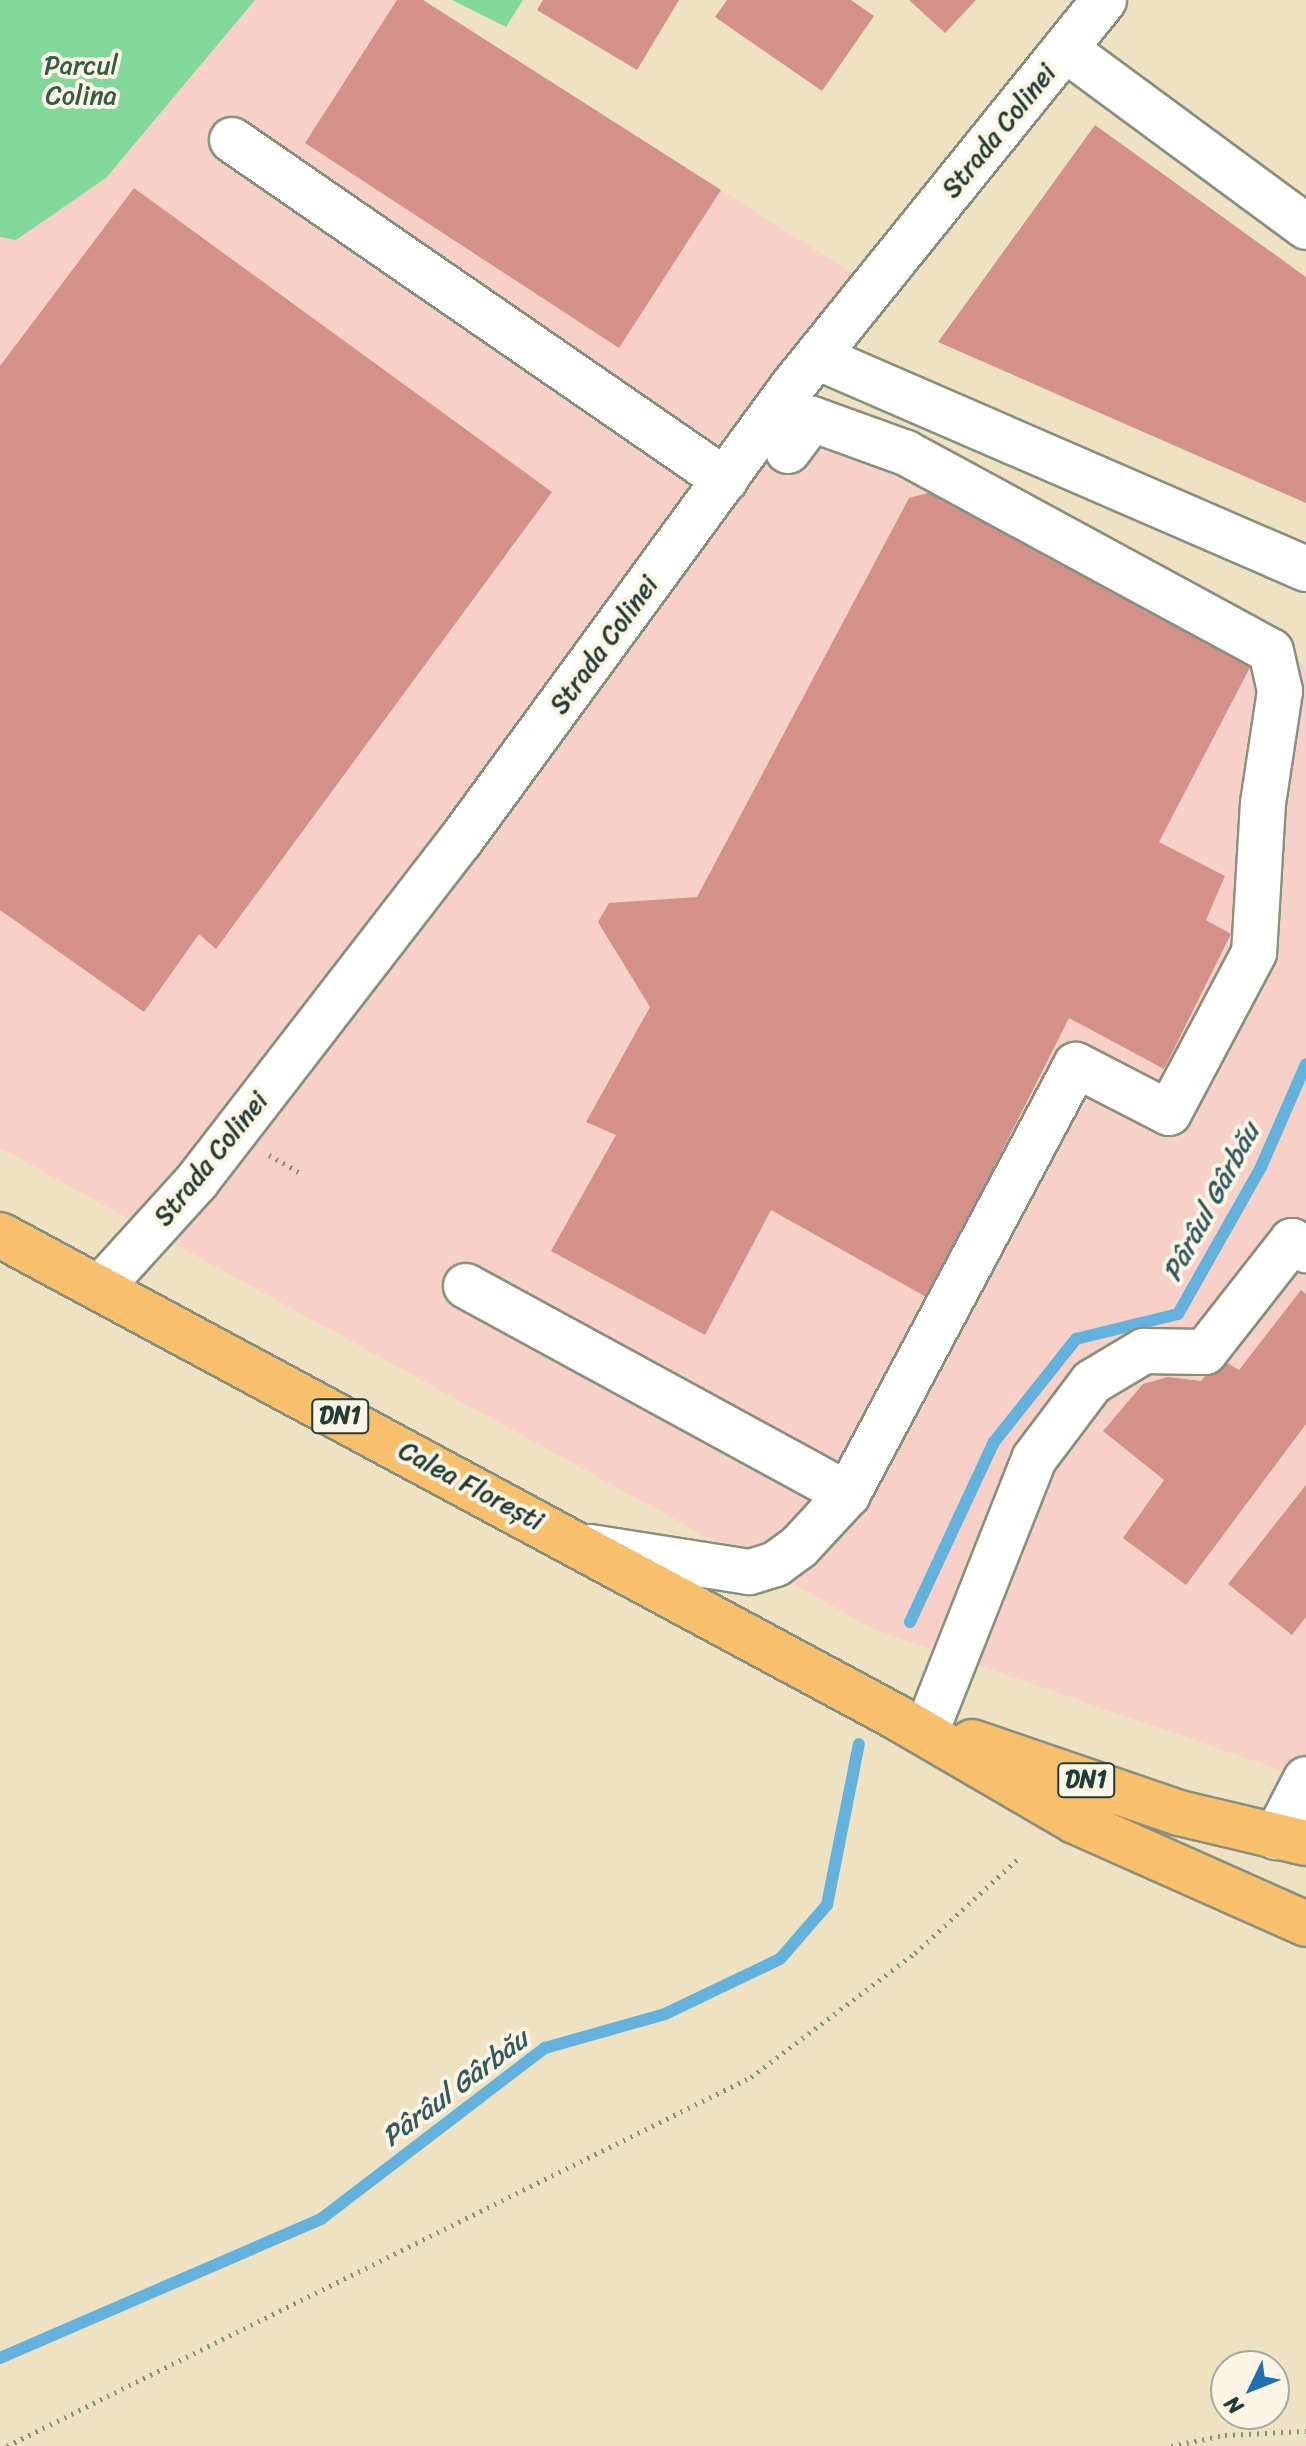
<!DOCTYPE html>
<html>
<head>
<meta charset="utf-8">
<style>
  body { margin:0 }
  #map { position:relative; width:1306px; height:2446px; overflow:hidden; background:#efe2c3; font-family:Sriracha,sans-serif }
  div>[style] { position:absolute }
  [style*='--x'] { left:calc(var(--x)*1px); top:calc(var(--y)*1px); width:calc(var(--w)*1px); rotate:calc(var(--a)*1deg) }
  .built>* { inset:0; background:#f7d1c8 }
  .green>* { inset:0; background:#82d79b }
  .stream>* { height:12px; margin:-6px; padding:0 6px; transform-origin:6px; border-radius:6px; background:#63b2dd }
  .building>* { inset:0; background:#d4918a }
  .path>* { height:5px; margin-top:-2.5px; transform-origin:0; background:repeating-linear-gradient(90deg,#87907c 0 2px,transparent 0 8px) }
  .roads { filter:drop-shadow(2px 0 #87907c) drop-shadow(-2px 0 #87907c) drop-shadow(0 2px #87907c) drop-shadow(0 -2px #87907c) }
  .minor>* { height:44px; margin:-22px; padding:0 22px; transform-origin:22px; border-radius:22px; background:#fff }
  .major>* { height:44px; margin:-22px; padding:0 22px; transform-origin:22px; border-radius:22px; background:#f8bf6c }
  span { translate:-50% -50%; white-space:nowrap; text-align:center; line-height:1.15; -webkit-text-stroke:8px #fcf5e5; paint-order:stroke }
  .shield-label span { padding:2px 6px; background:#fcf5e5; border:2px solid; border-radius:6px; -webkit-text-stroke-width:0 }
  .shield-label { font-size:24px; color:#1f3d34; font-weight:700 }
  .park-label { font-size:26px; color:#335c49 }
  .street-label { font-size:26px; color:#1f3d34 }
  .water-label { font-size:28px; color:#305a5e; font-style:italic }
  .north { position:absolute; left:1210px; top:2350px; width:80px; height:80px; box-sizing:border-box; background:#fcf5e5; border:2px solid #a4ab9e; border-radius:50%; rotate:227deg; font-size:22px; font-weight:700; line-height:32px; text-align:center; color:#1f3d34 }
  .north::after { content:''; display:block; margin:auto; width:28px; height:36px; background:#1f6fb2; clip-path:polygon(50% 0,100% 100%,50% 72%,0 100%) }
</style>
</head>
<body>
<div id="map">
  <div class="built">
    <div style="clip-path:polygon(255px 0,423px 0,861px 279px,806px 401px,1281px 643px,1306px 668px,1306px 1779px,874px 1629px,0 1148px,0 237px,16px 240px,106px 178px)"></div>
  </div>
  <div class="green">
    <div style="clip-path:polygon(0 0,255px 0,106px 178px,16px 240px,0 237px)"></div>
    <div style="clip-path:polygon(452px 0,523px 0,506px 27px)"></div>
  </div>
  <div class="stream">
    <div style="--x:910;--y:1622;--w:199;--a:-65"></div>
    <div style="--x:994;--y:1442;--w:132;--a:-51.5"></div>
    <div style="--x:1076;--y:1339;--w:105;--a:-13.8"></div>
    <div style="--x:1178;--y:1314;--w:169;--a:-60.5"></div>
    <div style="--x:1261;--y:1167;--w:112;--a:-66.4"></div>
    <div style="--x:0;--y:2358;--w:350;--a:-23.4"></div>
    <div style="--x:321;--y:2219;--w:282;--a:-37.4"></div>
    <div style="--x:545;--y:2048;--w:125;--a:-15.8"></div>
    <div style="--x:665;--y:2014;--w:127;--a:-25.6"></div>
    <div style="--x:780;--y:1959;--w:72;--a:-49"></div>
    <div style="--x:827;--y:1905;--w:164;--a:-78.8"></div>
  </div>
  <div class="building">
    <div style="clip-path:polygon(397px 0,423px 0,721px 190px,619px 348px,305px 143px)"></div>
    <div style="clip-path:polygon(543px 0,679px 0,637px 70px,537px 10px)"></div>
    <div style="clip-path:polygon(727px 0,851px 0,874px 16px,822px 91px,715px 17px)"></div>
    <div style="clip-path:polygon(909px 0,976px 0,945px 33px)"></div>
    <div style="clip-path:polygon(1095px 125px,1306px 277px,1306px 503px,938px 342px)"></div>
    <div style="clip-path:polygon(134px 188px,552px 492px,216px 949px,199px 934px,144px 1012px,0 910px,0 366px)"></div>
    <div style="clip-path:polygon(939px 490px,1257px 654px,1159px 842px,1225px 876px,1206px 920px,1231px 934px,1164px 1069px,1069px 1018px,928px 1298px,771px 1210px,705px 1335px,551px 1251px,616px 1135px,586px 1122px,650px 1007px,598px 922px,609px 903px,697px 897px,909px 498px)"></div>
    <div style="clip-path:polygon(1301px 1290px,1306px 1294px,1306px 1424px,1186px 1585px,1123px 1538px,1164px 1480px,1103px 1431px,1143px 1384px,1168px 1377px,1201px 1381px,1219px 1358px,1239px 1370px)"></div>
    <div style="clip-path:polygon(1306px 1485px,1306px 1617px,1292px 1635px,1228px 1584px)"></div>
  </div>
  <div class="path">
    <div style="--x:269;--y:1155;--w:34;--a:30"></div>
    <div style="--x:7;--y:2446;--w:830;--a:-26.38"></div>
    <div style="--x:751;--y:2077;--w:206;--a:-37.1"></div>
    <div style="--x:915;--y:1953;--w:138;--a:-42.4"></div>
    <div style="--x:1171;--y:2446;--w:55;--a:-11.5"></div>
    <div style="--x:1225;--y:2435;--w:81;--a:-2.8"></div>
  </div>
  <div class="roads">
    <div class="minor">
      <div style="--x:1065;--y:49;--w:300;--a:36.4"></div>
      <div style="--x:232;--y:140;--w:599;--a:34.59"></div>
      <div style="--x:817;--y:357;--w:533;--a:23.44"></div>
      <div style="--x:788;--y:451;--w:40;--a:-53"></div>
      <div style="--x:812;--y:419;--w:100;--a:19.9"></div>
      <div style="--x:906;--y:453;--w:415;--a:28.5"></div>
      <div style="--x:1271;--y:651;--w:41;--a:77.3"></div>
      <div style="--x:1280;--y:691;--w:113;--a:98.6"></div>
      <div style="--x:1263;--y:803;--w:150;--a:93.4"></div>
      <div style="--x:1254;--y:953;--w:181;--a:118"></div>
      <div style="--x:1169;--y:1113;--w:105;--a:-152.7"></div>
      <div style="--x:1076;--y:1065;--w:486;--a:118"></div>
      <div style="--x:466;--y:1286;--w:435;--a:28.6"></div>
      <div style="--x:848;--y:1494;--w:72;--a:132.8"></div>
      <div style="--x:799;--y:1547;--w:29;--a:144"></div>
      <div style="--x:776;--y:1564;--w:28;--a:163"></div>
      <div style="--x:749;--y:1572;--w:161;--a:-171.1"></div>
      <div style="--x:101;--y:1287;--w:143;--a:-47.8"></div>
      <div style="--x:197;--y:1181;--w:430;--a:-52.3"></div>
      <div style="--x:460;--y:841;--w:562;--a:-53.82"></div>
      <div style="--x:792;--y:387;--w:497;--a:-51.1"></div>
      <div style="--x:928;--y:1727;--w:288;--a:-68.4"></div>
      <div style="--x:1034;--y:1459;--w:96;--a:-53"></div>
      <div style="--x:1092;--y:1382;--w:61;--a:-30.8"></div>
      <div style="--x:1144;--y:1351;--w:61;--a:0.9"></div>
      <div style="--x:1205;--y:1352;--w:141;--a:-51.9"></div>
      <div style="--x:1292;--y:1241;--w:17;--a:33"></div>
      <div style="--x:1276;--y:1837;--w:65;--a:-62.7"></div>
    </div>
    <div class="major">
      <div style="--x:0;--y:1235;--w:1020;--a:28.27"></div>
      <div style="--x:898;--y:1718;--w:205;--a:30.2"></div>
      <div style="--x:1075;--y:1821;--w:253;--a:24"></div>
      <div style="--x:972;--y:1742;--w:219;--a:18.9"></div>
      <div style="--x:1179;--y:1813;--w:130;--a:13.3"></div>
    </div>
  </div>
  <div class="shield-label">
    <span style="left:340px;top:1416px">DN1</span>
    <span style="left:1086px;top:1780px">DN1</span>
  </div>
  <div class="park-label">
    <span style="left:81px;top:81px">Parcul<br>Colina</span>
  </div>
  <div class="street-label">
    <span style="left:999px;top:131px;rotate:-51deg">Strada Colinei</span>
    <span style="left:604px;top:645px;rotate:-54deg">Strada Colinei</span>
    <span style="left:211px;top:1159px;rotate:-51deg">Strada Colinei</span>
    <span style="left:471px;top:1486px;rotate:28deg">Calea Florești</span>
  </div>
  <div class="water-label">
    <span style="left:1211px;top:1202px;rotate:-62deg">Pârâul Gârbău</span>
    <span style="left:455px;top:2088px;rotate:-37deg">Pârâul Gârbău</span>
  </div>
  <div class="north">N</div>
</div>
</body>
</html>
